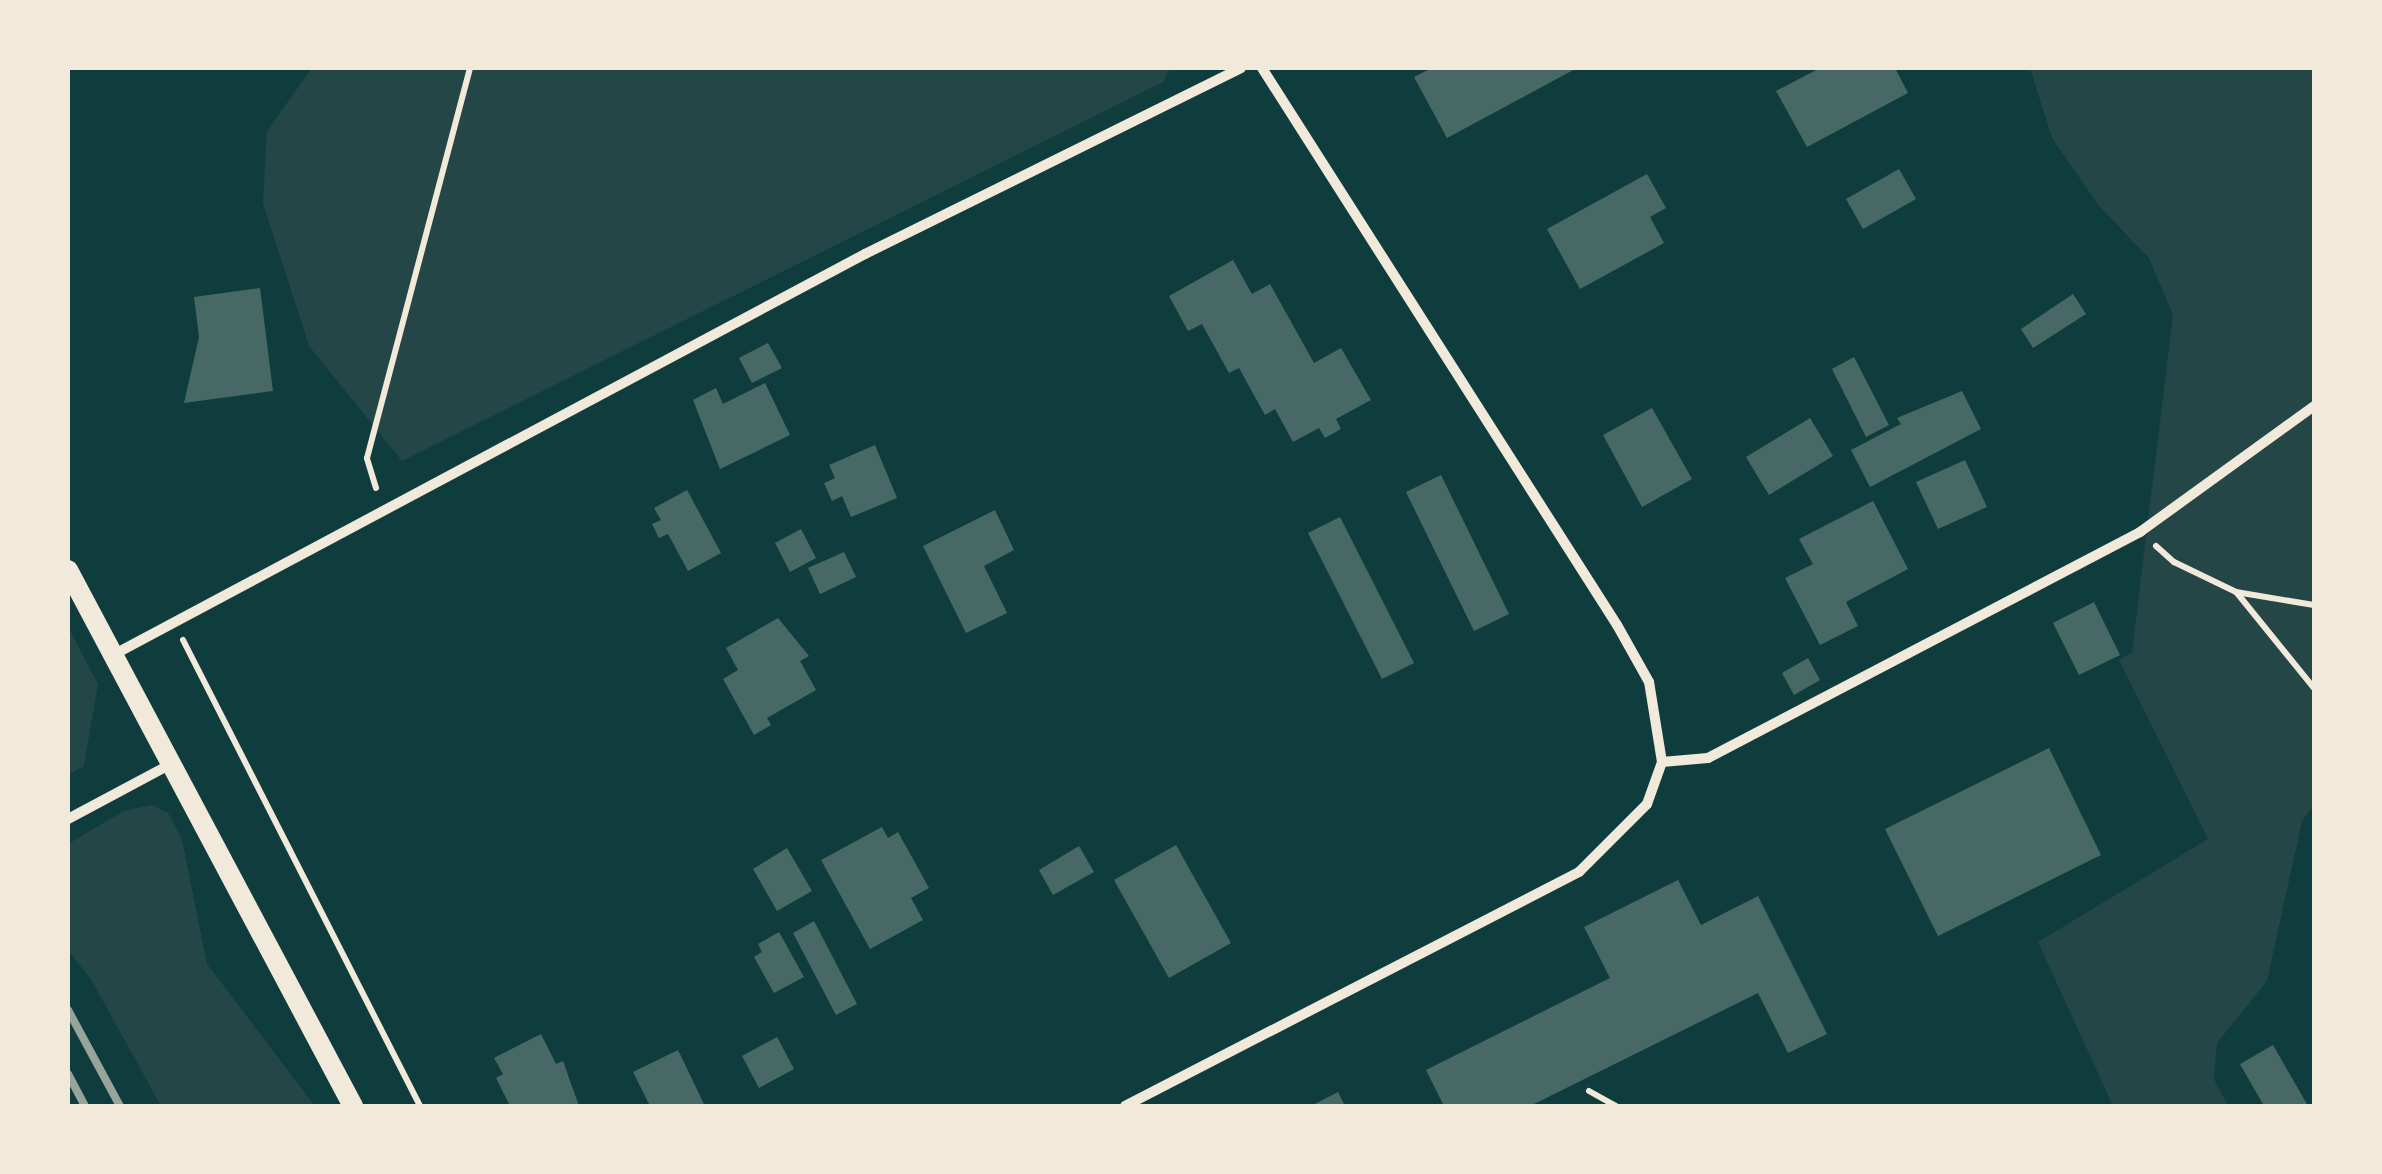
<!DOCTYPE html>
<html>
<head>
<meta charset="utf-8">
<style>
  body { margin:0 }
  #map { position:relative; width:2382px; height:1174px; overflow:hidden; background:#0f3d3e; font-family:"Archivo Narrow",sans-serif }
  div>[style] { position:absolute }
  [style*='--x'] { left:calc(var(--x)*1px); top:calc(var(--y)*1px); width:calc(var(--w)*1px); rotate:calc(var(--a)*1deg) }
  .green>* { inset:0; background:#244646 }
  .building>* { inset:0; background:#486865 }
  .path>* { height:6px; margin:-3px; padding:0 3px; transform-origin:3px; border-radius:3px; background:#f1e9da }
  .minor>* { height:10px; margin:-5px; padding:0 5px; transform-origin:5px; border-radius:5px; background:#f1e9da }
  .secondary>* { height:20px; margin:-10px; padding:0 10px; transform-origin:10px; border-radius:10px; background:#f1e9da }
  .rail>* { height:8px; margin:-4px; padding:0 4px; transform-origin:4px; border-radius:4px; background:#97a49c }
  span { translate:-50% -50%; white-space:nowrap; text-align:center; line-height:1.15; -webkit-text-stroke:10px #f1e9da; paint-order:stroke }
  .frame { position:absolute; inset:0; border:70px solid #f1e9da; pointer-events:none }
</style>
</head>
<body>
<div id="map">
  <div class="green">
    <div style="clip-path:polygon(312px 68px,1170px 68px,1163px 82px,402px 461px,309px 346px,263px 203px,267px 131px)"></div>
    <div style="clip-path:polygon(2030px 68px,2314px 68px,2314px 805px,2302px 821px,2267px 981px,2217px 1043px,2214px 1079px,2228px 1106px,2113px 1106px,2038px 942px,2208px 839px,2119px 660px,2132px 652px,2173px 315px,2149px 258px,2099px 206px,2052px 138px)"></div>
    <div style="clip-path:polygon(68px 627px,98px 684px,84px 766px,68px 775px)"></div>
    <div style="clip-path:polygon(152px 805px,168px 813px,182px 839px,207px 964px,315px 1106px,161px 1106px,92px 981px,68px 950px,68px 844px,124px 811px)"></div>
  </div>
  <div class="building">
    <div style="clip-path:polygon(1432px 68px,1577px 68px,1447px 138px,1414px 77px)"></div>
    <div style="clip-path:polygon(1820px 68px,1895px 68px,1908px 93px,1807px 147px,1776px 91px)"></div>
    <div style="clip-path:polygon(1899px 169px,1916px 199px,1863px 229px,1846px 199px)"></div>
    <div style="clip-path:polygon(1647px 174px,1666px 208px,1650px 217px,1664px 243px,1580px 289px,1547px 229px)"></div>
    <div style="clip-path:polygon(1233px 260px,1252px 294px,1270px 284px,1314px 363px,1341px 348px,1371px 400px,1336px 419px,1341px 429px,1325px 438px,1319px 428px,1293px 442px,1275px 409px,1265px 415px,1239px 368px,1229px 373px,1202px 324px,1188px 331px,1169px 296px)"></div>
    <div style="clip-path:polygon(260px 288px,273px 391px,184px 403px,199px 337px,194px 297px)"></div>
    <div style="clip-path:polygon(2073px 294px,2086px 314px,2033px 348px,2021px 329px)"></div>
    <div style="clip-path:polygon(768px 343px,782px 368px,752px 383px,739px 358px)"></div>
    <div style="clip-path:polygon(1854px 357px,1889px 425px,1866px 437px,1832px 369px)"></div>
    <div style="clip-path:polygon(765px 383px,790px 435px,720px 469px,693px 400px,716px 388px,723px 404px)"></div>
    <div style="clip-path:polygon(1962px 391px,1981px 429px,1870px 487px,1851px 450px,1901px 424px,1897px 418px)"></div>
    <div style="clip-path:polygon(1652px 408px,1692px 479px,1642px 507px,1603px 435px)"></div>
    <div style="clip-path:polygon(1810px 418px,1833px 456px,1769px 495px,1746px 457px)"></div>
    <div style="clip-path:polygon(875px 445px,897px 498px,851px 517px,842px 496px,832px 501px,824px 483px,835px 478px,829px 465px)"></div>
    <div style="clip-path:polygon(1965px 460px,1987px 507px,1938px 529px,1916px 482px)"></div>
    <div style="clip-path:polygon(1441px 475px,1509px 614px,1474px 631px,1406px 492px)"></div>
    <div style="clip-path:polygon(687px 490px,721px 553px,688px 571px,668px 534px,659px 538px,652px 524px,661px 520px,654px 508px)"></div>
    <div style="clip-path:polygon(1873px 501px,1908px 569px,1846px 602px,1858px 626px,1820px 645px,1785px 578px,1813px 564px,1799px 539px)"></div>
    <div style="clip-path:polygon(995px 510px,1014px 550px,984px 566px,1007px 613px,966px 633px,923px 546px)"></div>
    <div style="clip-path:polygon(1340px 517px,1414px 663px,1382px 679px,1308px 533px)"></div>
    <div style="clip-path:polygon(801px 529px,816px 558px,790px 572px,775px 543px)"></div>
    <div style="clip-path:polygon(844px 552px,856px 577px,820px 594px,808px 568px)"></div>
    <div style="clip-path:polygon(2094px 602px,2120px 655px,2079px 675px,2053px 623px)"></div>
    <div style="clip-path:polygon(778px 618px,809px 656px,800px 661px,816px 690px,767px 718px,771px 725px,754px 735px,723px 679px,738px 670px,726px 648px)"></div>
    <div style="clip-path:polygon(1808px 658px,1820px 680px,1794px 695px,1782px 673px)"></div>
    <div style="clip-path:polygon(2049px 748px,2101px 855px,1938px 936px,1885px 829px)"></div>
    <div style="clip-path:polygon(882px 827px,888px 838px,898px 832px,929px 888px,911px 898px,923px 920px,870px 949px,821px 860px)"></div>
    <div style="clip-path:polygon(1176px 845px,1231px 943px,1169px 978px,1114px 880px)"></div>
    <div style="clip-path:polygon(1079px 846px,1094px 872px,1053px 895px,1039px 870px)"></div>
    <div style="clip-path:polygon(787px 848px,812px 891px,777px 911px,753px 869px)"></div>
    <div style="clip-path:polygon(1678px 880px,1701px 925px,1758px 896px,1827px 1034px,1788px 1053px,1758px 993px,1530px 1106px,1444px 1106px,1426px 1070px,1610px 978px,1584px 927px)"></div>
    <div style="clip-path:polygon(814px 921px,857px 1004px,836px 1015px,793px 933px)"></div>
    <div style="clip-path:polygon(779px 932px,804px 977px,774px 993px,754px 957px,762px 952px,758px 944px)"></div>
    <div style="clip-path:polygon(541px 1034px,556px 1064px,563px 1061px,579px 1106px,510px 1106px,496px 1078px,503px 1074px,494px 1058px)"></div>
    <div style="clip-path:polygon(777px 1037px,794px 1069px,759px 1088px,742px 1056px)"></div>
    <div style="clip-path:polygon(2273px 1045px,2308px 1106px,2264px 1106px,2240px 1064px)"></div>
    <div style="clip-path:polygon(678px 1050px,704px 1104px,650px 1106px,633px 1072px)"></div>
    <div style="clip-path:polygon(1338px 1092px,1345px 1106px,1311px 1106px)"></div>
  </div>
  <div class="path">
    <div style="--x:376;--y:488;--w:31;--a:-107"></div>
    <div style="--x:367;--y:458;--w:403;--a:-75.2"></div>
    <div style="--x:2156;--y:546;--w:24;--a:42"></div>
    <div style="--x:2174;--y:562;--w:69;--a:25.8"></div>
    <div style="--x:2236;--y:592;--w:79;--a:9.5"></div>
    <div style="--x:2237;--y:593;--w:122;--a:51"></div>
    <div style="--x:183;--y:640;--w:523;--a:63.04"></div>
    <div style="--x:1589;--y:1091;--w:31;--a:29"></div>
  </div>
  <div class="minor">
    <div style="--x:113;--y:655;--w:852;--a:-28.07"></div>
    <div style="--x:865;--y:254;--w:419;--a:-26.3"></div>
    <div style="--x:1662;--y:762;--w:46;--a:-5"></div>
    <div style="--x:1708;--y:758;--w:488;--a:-27.6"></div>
    <div style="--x:2140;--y:532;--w:215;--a:-35.9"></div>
    <div style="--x:68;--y:819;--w:117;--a:-28.1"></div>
    <div style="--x:1125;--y:1106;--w:511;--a:-27.27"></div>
    <div style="--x:1579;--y:872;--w:96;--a:-45"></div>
    <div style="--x:1647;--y:804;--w:45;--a:-70.3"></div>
    <div style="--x:1662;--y:762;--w:81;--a:-99.2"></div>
    <div style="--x:1649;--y:682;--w:65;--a:-119.3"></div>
    <div style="--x:1617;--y:625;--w:661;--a:-122.51"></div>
  </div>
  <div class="secondary">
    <div style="--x:68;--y:570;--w:607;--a:62"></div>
  </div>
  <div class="rail">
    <div style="--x:68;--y:1010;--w:109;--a:61.6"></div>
    <div style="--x:68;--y:1074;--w:36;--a:62"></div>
  </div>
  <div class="frame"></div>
</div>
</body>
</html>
